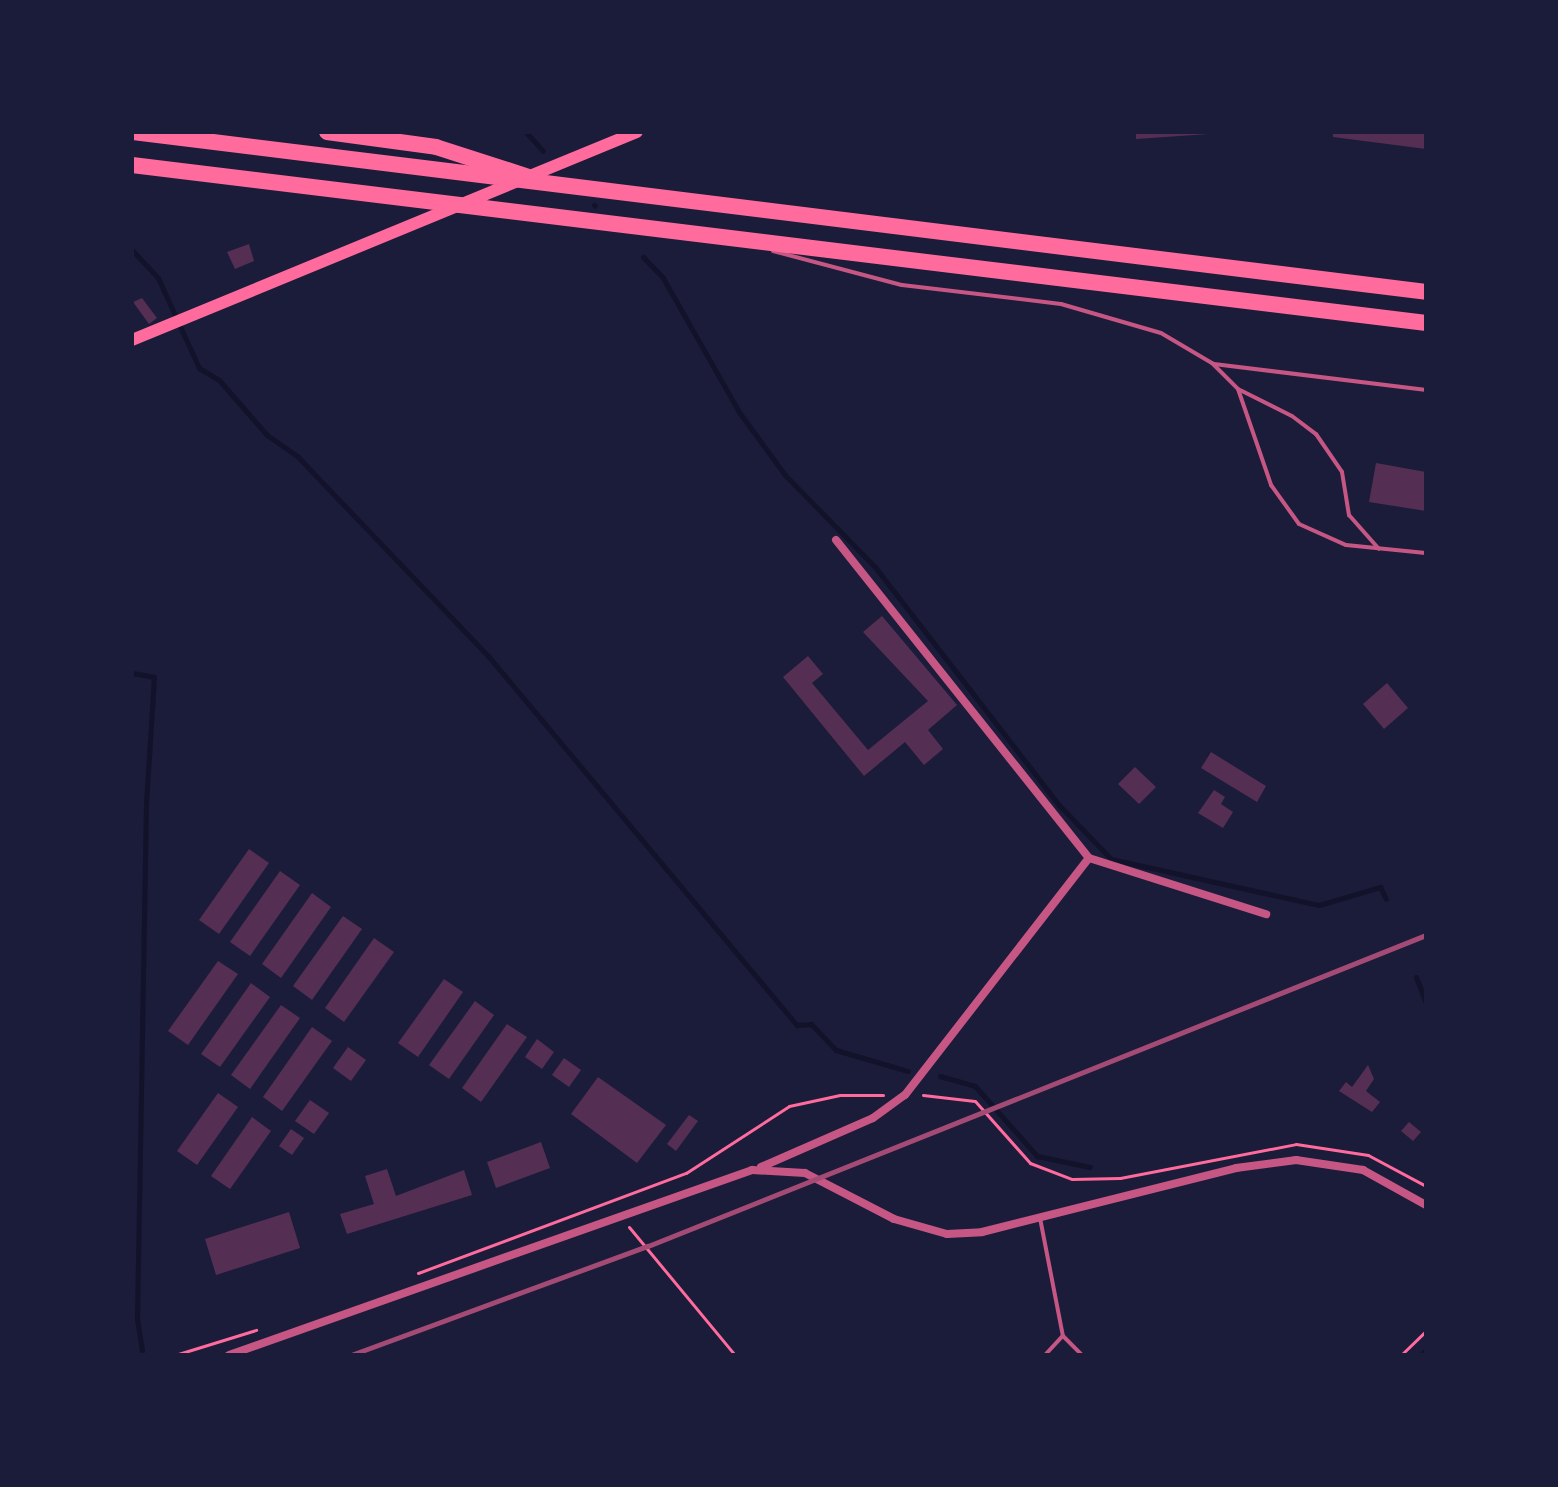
<!DOCTYPE html>
<html>
<head>
<meta charset="utf-8">
<style>
  body { margin:0 }
  #map { position:relative; width:1558px; height:1487px; overflow:hidden; background:#1b1b3a; font-family:Helvetica,sans-serif }
  div>[style] { position:absolute }
  [style*='--x'] { left:calc(var(--x)*1px); top:calc(var(--y)*1px); width:calc(var(--w)*1px); rotate:calc(var(--a)*1deg) }
  .stream>* { height:5px; margin:-2.5px; padding:0 2.5px; transform-origin:2.5px; border-radius:2.5px; background:#12122b }
  .building>* { inset:0; background:#542f53 }
  .path>* { height:3px; margin:-1.5px; padding:0 1.5px; transform-origin:1.5px; border-radius:1.5px; background:#ff6b9d }
  .service>* { height:4px; margin:-2px; padding:0 2px; transform-origin:2px; border-radius:2px; background:#c65784 }
  .minor>* { height:8px; margin:-4px; padding:0 4px; transform-origin:4px; border-radius:4px; background:#c65784 }
  .secondary>* { height:12px; margin:-6px; padding:0 6px; transform-origin:6px; border-radius:6px; background:#ff6b9d }
  .motorway>* { height:16px; margin:-8px; padding:0 8px; transform-origin:8px; border-radius:8px; background:#ff6b9d }
  .rail>* { height:5px; margin:-2.5px; padding:0 2.5px; transform-origin:2.5px; border-radius:2.5px; background:#a44b75 }
  span { translate:-50% -50%; white-space:nowrap; text-align:center; line-height:1.15; -webkit-text-stroke:8px #1b1b3a; paint-order:stroke }
  .frame { position:absolute; inset:0; border:134px solid #1b1b3a; pointer-events:none }
</style>
</head>
<body>
<div id="map">
  <div class="stream">
    <div style="--x:526;--y:132;--w:25;--a:48"></div>
    <div style="--x:594;--y:205;--w:1;--a:45"></div>
    <div style="--x:132;--y:250;--w:38;--a:47"></div>
    <div style="--x:158;--y:278;--w:99;--a:65.5"></div>
    <div style="--x:199;--y:368;--w:23;--a:31"></div>
    <div style="--x:219;--y:380;--w:73;--a:48.9"></div>
    <div style="--x:267;--y:435;--w:38;--a:35"></div>
    <div style="--x:298;--y:457;--w:277;--a:46.3"></div>
    <div style="--x:489;--y:657;--w:480;--a:50.1"></div>
    <div style="--x:797;--y:1025;--w:14;--a:-4"></div>
    <div style="--x:811;--y:1024;--w:36;--a:46"></div>
    <div style="--x:836;--y:1050;--w:75;--a:16.3"></div>
    <div style="--x:643;--y:257;--w:29;--a:46"></div>
    <div style="--x:663;--y:278;--w:154;--a:60.4"></div>
    <div style="--x:739;--y:412;--w:78;--a:53.9"></div>
    <div style="--x:785;--y:475;--w:129;--a:45.6"></div>
    <div style="--x:875;--y:567;--w:302;--a:52.3"></div>
    <div style="--x:1060;--y:806;--w:74;--a:46.1"></div>
    <div style="--x:1111;--y:859;--w:213;--a:12.5"></div>
    <div style="--x:1319;--y:905;--w:64;--a:-16.4"></div>
    <div style="--x:1380;--y:887;--w:13;--a:63"></div>
    <div style="--x:132;--y:673;--w:22;--a:10"></div>
    <div style="--x:154;--y:677;--w:127;--a:93.6"></div>
    <div style="--x:146;--y:804;--w:515;--a:91"></div>
    <div style="--x:137;--y:1319;--w:32;--a:81"></div>
    <div style="--x:1416;--y:977;--w:28;--a:69"></div>
    <div style="--x:940;--y:1076;--w:36;--a:16"></div>
    <div style="--x:975;--y:1086;--w:94;--a:48.5"></div>
    <div style="--x:1037;--y:1156;--w:54;--a:11.7"></div>
    <div style="--x:1421;--y:1355;--w:7;--a:-45"></div>
  </div>
  <div class="building">
    <div style="clip-path:polygon(1136px 132px,1209px 132px,1209px 134px,1136px 139px)"></div>
    <div style="clip-path:polygon(1333px 132px,1426px 132px,1426px 149px,1333px 137px)"></div>
    <div style="clip-path:polygon(249px 244px,254px 261px,235px 269px,227px 252px)"></div>
    <div style="clip-path:polygon(142px 298px,157px 318px,149px 324px,133px 302px)"></div>
    <div style="clip-path:polygon(1376px 463px,1426px 472px,1426px 511px,1369px 502px)"></div>
    <div style="clip-path:polygon(882px 616px,957px 705px,928px 730px,943px 749px,924px 765px,905px 742px,864px 776px,783px 677px,808px 656px,823px 674px,812px 683px,868px 750px,928px 701px,863px 632px)"></div>
    <div style="clip-path:polygon(1387px 683px,1408px 708px,1384px 729px,1363px 704px)"></div>
    <div style="clip-path:polygon(1211px 752px,1266px 786px,1257px 802px,1201px 768px)"></div>
    <div style="clip-path:polygon(1135px 767px,1156px 787px,1139px 804px,1118px 784px)"></div>
    <div style="clip-path:polygon(1214px 790px,1225px 797px,1221px 804px,1233px 812px,1223px 828px,1198px 813px)"></div>
    <div style="clip-path:polygon(249px 849px,269px 863px,219px 934px,199px 920px)"></div>
    <div style="clip-path:polygon(280px 871px,300px 885px,250px 956px,230px 942px)"></div>
    <div style="clip-path:polygon(312px 893px,331px 907px,281px 978px,262px 964px)"></div>
    <div style="clip-path:polygon(343px 916px,362px 929px,312px 1000px,293px 986px)"></div>
    <div style="clip-path:polygon(374px 938px,394px 952px,344px 1022px,325px 1008px)"></div>
    <div style="clip-path:polygon(218px 961px,238px 974px,188px 1045px,168px 1031px)"></div>
    <div style="clip-path:polygon(444px 979px,463px 992px,418px 1057px,398px 1043px)"></div>
    <div style="clip-path:polygon(251px 983px,270px 997px,220px 1067px,201px 1054px)"></div>
    <div style="clip-path:polygon(475px 1001px,494px 1015px,449px 1079px,429px 1065px)"></div>
    <div style="clip-path:polygon(281px 1005px,300px 1018px,250px 1089px,231px 1075px)"></div>
    <div style="clip-path:polygon(507px 1024px,527px 1037px,481px 1102px,462px 1088px)"></div>
    <div style="clip-path:polygon(312px 1027px,332px 1041px,282px 1111px,263px 1097px)"></div>
    <div style="clip-path:polygon(537px 1039px,554px 1052px,542px 1069px,525px 1057px)"></div>
    <div style="clip-path:polygon(348px 1047px,366px 1060px,351px 1081px,333px 1068px)"></div>
    <div style="clip-path:polygon(564px 1058px,581px 1070px,569px 1087px,552px 1075px)"></div>
    <div style="clip-path:polygon(1368px 1065px,1374px 1079px,1366px 1091px,1380px 1102px,1372px 1112px,1339px 1091px,1346px 1082px,1352px 1087px)"></div>
    <div style="clip-path:polygon(598px 1077px,666px 1125px,637px 1163px,571px 1114px)"></div>
    <div style="clip-path:polygon(218px 1093px,238px 1107px,197px 1165px,177px 1151px)"></div>
    <div style="clip-path:polygon(310px 1100px,329px 1113px,314px 1134px,295px 1121px)"></div>
    <div style="clip-path:polygon(689px 1115px,698px 1121px,676px 1151px,667px 1144px)"></div>
    <div style="clip-path:polygon(252px 1117px,271px 1131px,230px 1189px,211px 1176px)"></div>
    <div style="clip-path:polygon(1409px 1122px,1421px 1132px,1413px 1141px,1401px 1131px)"></div>
    <div style="clip-path:polygon(291px 1129px,304px 1138px,292px 1155px,279px 1146px)"></div>
    <div style="clip-path:polygon(541px 1142px,550px 1168px,496px 1188px,487px 1162px)"></div>
    <div style="clip-path:polygon(387px 1169px,396px 1196px,464px 1170px,472px 1195px,347px 1234px,340px 1214px,374px 1204px,365px 1176px)"></div>
    <div style="clip-path:polygon(289px 1212px,300px 1248px,216px 1275px,205px 1239px)"></div>
  </div>
  <div class="path">
    <div style="--x:923;--y:1095;--w:52;--a:6.6"></div>
    <div style="--x:975;--y:1101;--w:83;--a:48.4"></div>
    <div style="--x:1030;--y:1163;--w:45;--a:20.9"></div>
    <div style="--x:1072;--y:1179;--w:48;--a:-1.2"></div>
    <div style="--x:1120;--y:1178;--w:179;--a:-10.9"></div>
    <div style="--x:1296;--y:1144;--w:73;--a:8.7"></div>
    <div style="--x:1368;--y:1155;--w:66;--a:28.1"></div>
    <div style="--x:629;--y:1227;--w:166;--a:50.4"></div>
    <div style="--x:418;--y:1273;--w:286;--a:-20.5"></div>
    <div style="--x:686;--y:1173;--w:123;--a:-33"></div>
    <div style="--x:789;--y:1106;--w:52;--a:-12.2"></div>
    <div style="--x:840;--y:1095;--w:43;--a:0"></div>
    <div style="--x:175;--y:1355;--w:85;--a:-17.2"></div>
    <div style="--x:1401;--y:1355;--w:35;--a:-44"></div>
  </div>
  <div class="service">
    <div style="--x:773;--y:251;--w:133;--a:14.8"></div>
    <div style="--x:902;--y:285;--w:160;--a:6.8"></div>
    <div style="--x:1061;--y:304;--w:104;--a:16.2"></div>
    <div style="--x:1161;--y:333;--w:59;--a:30.5"></div>
    <div style="--x:1212;--y:363;--w:37;--a:45"></div>
    <div style="--x:1238;--y:389;--w:102;--a:71"></div>
    <div style="--x:1271;--y:485;--w:48;--a:54.3"></div>
    <div style="--x:1299;--y:524;--w:51;--a:24.1"></div>
    <div style="--x:1346;--y:545;--w:80;--a:5.7"></div>
    <div style="--x:1214;--y:364;--w:214;--a:7"></div>
    <div style="--x:1240;--y:390;--w:58;--a:26.6"></div>
    <div style="--x:1292;--y:416;--w:30;--a:37"></div>
    <div style="--x:1316;--y:434;--w:46;--a:55.6"></div>
    <div style="--x:1342;--y:472;--w:44;--a:80.8"></div>
    <div style="--x:1349;--y:515;--w:45;--a:48.6"></div>
    <div style="--x:1040;--y:1218;--w:120;--a:79"></div>
    <div style="--x:1063;--y:1336;--w:27;--a:45"></div>
    <div style="--x:1045;--y:1355;--w:26;--a:-47"></div>
  </div>
  <div class="minor">
    <div style="--x:836;--y:540;--w:406;--a:51.5"></div>
    <div style="--x:1089;--y:858;--w:186;--a:17.6"></div>
    <div style="--x:761;--y:1167;--w:122;--a:-23.6"></div>
    <div style="--x:873;--y:1118;--w:39;--a:-36"></div>
    <div style="--x:905;--y:1095;--w:300;--a:-52.2"></div>
    <div style="--x:229;--y:1355;--w:555;--a:-19.48"></div>
    <div style="--x:752;--y:1170;--w:53;--a:3.2"></div>
    <div style="--x:805;--y:1173;--w:100;--a:27.3"></div>
    <div style="--x:894;--y:1219;--w:55;--a:15.8"></div>
    <div style="--x:947;--y:1234;--w:35;--a:-3"></div>
    <div style="--x:982;--y:1232;--w:262;--a:-14.1"></div>
    <div style="--x:1236;--y:1168;--w:61;--a:-7.6"></div>
    <div style="--x:1296;--y:1160;--w:68;--a:8.5"></div>
    <div style="--x:1363;--y:1170;--w:72;--a:29.1"></div>
  </div>
  <div class="secondary">
    <div style="--x:132;--y:340;--w:546;--a:-22.39"></div>
  </div>
  <div class="motorway">
    <div style="--x:133;--y:132;--w:1303;--a:7.05"></div>
    <div style="--x:327;--y:132;--w:110;--a:7.8"></div>
    <div style="--x:436;--y:147;--w:101;--a:17.9"></div>
    <div style="--x:132;--y:165;--w:1304;--a:6.96"></div>
  </div>
  <div class="rail">
    <div style="--x:351;--y:1355;--w:316;--a:-20.2"></div>
    <div style="--x:648;--y:1246;--w:838;--a:-21.79"></div>
  </div>
  <div class="frame"></div>
</div>
</body>
</html>
